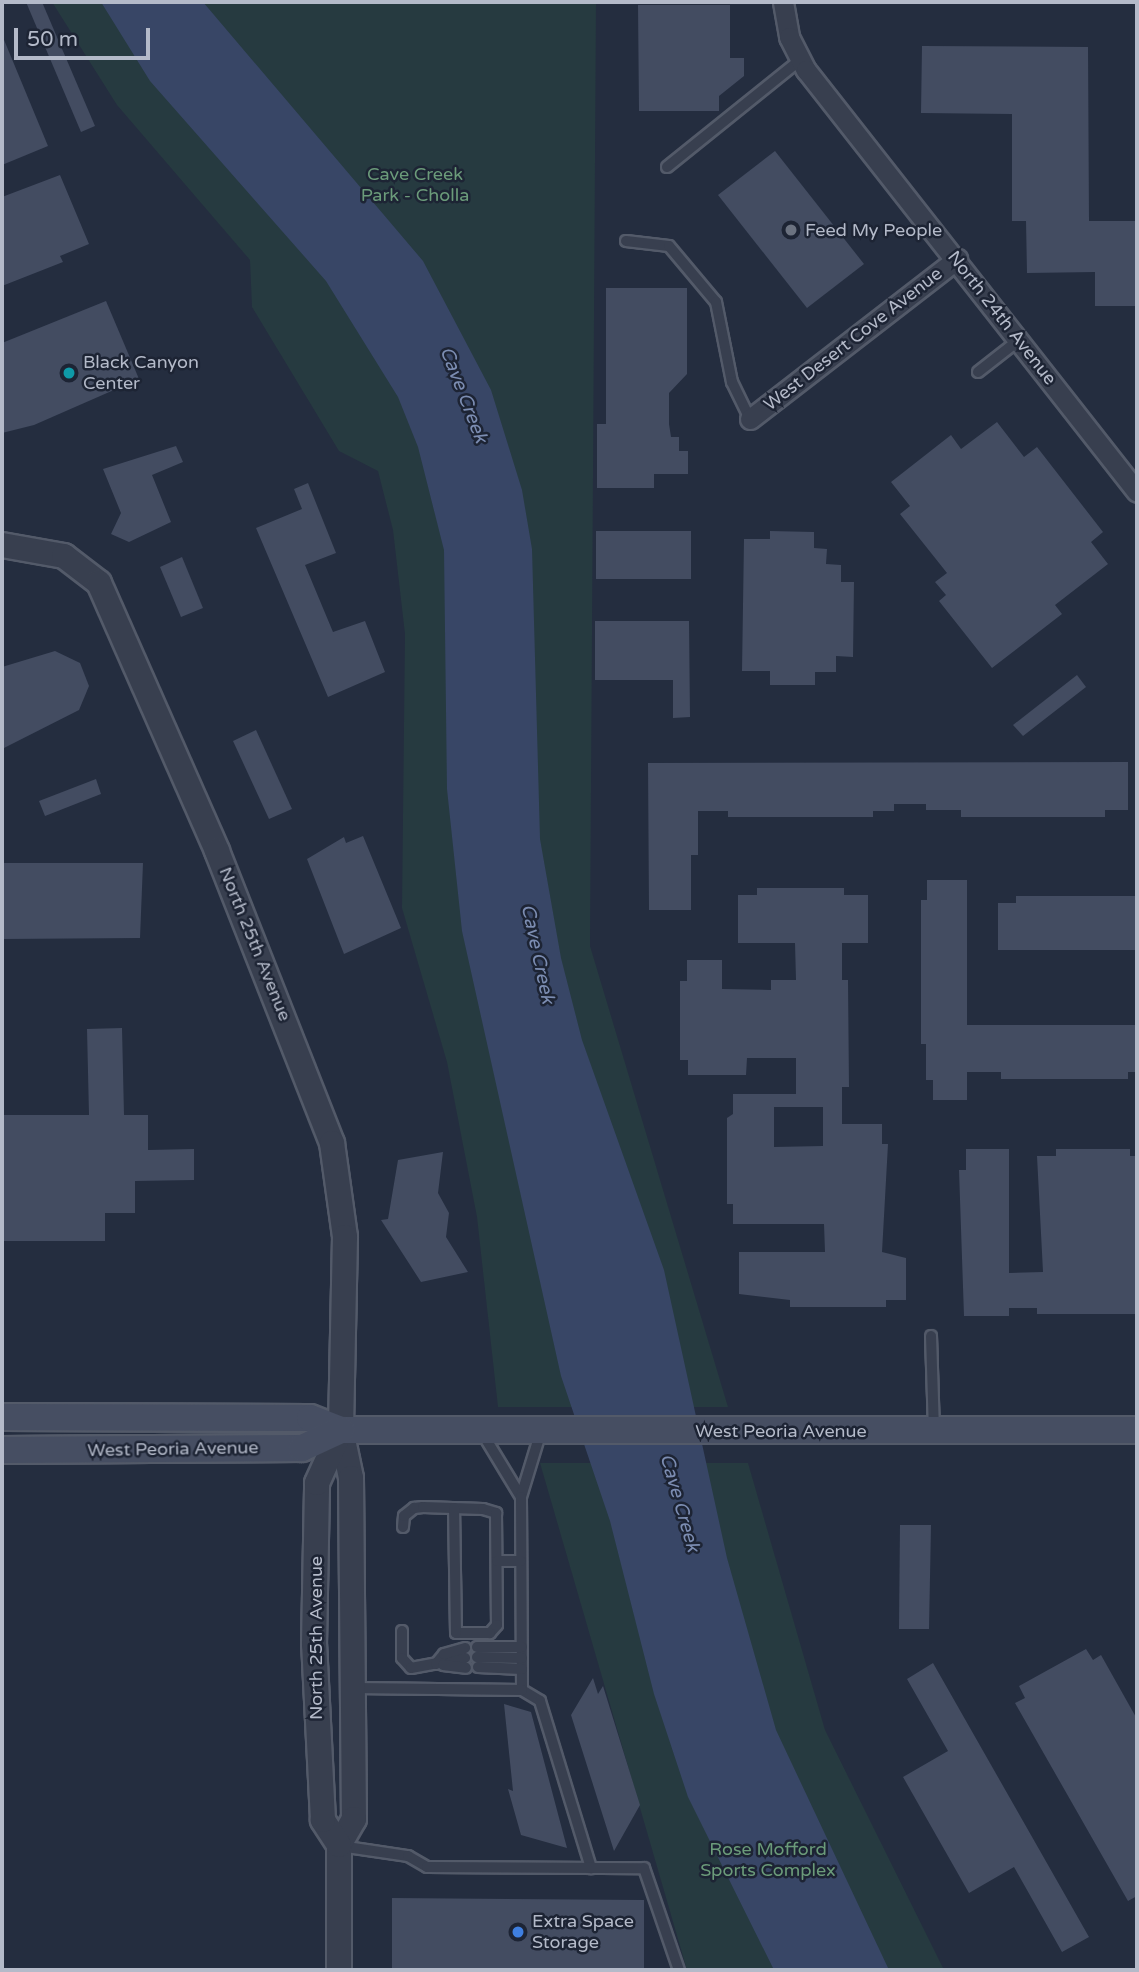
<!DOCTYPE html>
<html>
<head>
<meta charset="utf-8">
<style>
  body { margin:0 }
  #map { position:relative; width:1139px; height:1972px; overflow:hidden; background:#242d3f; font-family:"Varela Round",sans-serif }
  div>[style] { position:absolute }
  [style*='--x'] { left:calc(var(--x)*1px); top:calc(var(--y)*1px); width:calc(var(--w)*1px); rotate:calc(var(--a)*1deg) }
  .green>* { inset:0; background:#263a40 }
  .water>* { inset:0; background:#384666 }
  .building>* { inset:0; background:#434c61 }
  .roads { filter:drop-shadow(2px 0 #535a69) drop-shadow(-2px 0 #535a69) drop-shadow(0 2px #535a69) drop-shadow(0 -2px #535a69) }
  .service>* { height:10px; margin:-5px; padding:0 5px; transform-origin:5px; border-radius:5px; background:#383f4f }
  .minor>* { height:19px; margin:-9.5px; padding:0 9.5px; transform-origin:9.5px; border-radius:9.5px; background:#383f4f }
  .tertiary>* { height:24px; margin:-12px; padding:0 12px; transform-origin:12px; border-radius:12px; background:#383f4f }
  .secondary>* { height:26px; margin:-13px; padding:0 13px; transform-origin:13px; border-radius:13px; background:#464e62 }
  .dots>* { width:19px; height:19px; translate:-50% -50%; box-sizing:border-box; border:4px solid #1d2434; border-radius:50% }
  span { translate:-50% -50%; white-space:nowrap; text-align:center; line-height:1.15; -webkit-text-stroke:5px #1d2434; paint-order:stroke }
  .park-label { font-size:18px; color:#6b9b7a }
  .poi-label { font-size:18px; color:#b4bac9 }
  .left { translate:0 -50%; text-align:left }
  .street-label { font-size:18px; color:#b4bac9 }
  .water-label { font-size:19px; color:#7c8db2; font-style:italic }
  .frame { position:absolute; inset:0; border:4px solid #b4bac9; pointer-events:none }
  .scale { position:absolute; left:14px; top:28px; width:136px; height:32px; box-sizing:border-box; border:4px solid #b4bac9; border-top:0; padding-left:9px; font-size:21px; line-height:24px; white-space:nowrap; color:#b4bac9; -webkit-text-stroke:5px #1d2434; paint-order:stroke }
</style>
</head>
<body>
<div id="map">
  <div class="green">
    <div style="clip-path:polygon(52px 2px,596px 2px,590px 946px,728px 1407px,498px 1407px,477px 1217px,447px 1062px,402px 908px,405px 634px,393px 530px,378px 471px,339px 451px,252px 307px,250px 260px,117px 105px)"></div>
    <div style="clip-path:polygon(540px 1463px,748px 1463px,825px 1730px,944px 1970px,687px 1970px)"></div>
  </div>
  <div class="water">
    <div style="clip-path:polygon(101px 2px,203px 2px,423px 261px,491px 390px,522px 490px,532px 549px,540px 839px,561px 958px,582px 1040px,664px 1270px,727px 1558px,776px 1730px,889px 1970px,774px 1970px,688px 1797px,654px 1694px,610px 1521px,561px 1376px,462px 931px,447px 789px,444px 550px,418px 447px,398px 397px,326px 281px,150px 81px)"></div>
  </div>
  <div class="building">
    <div style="clip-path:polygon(26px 2px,42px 2px,95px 126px,81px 132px)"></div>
    <div style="clip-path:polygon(638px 5px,730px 5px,730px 58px,744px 58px,744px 76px,719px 96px,719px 111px,639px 111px)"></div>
    <div style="clip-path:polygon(2px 35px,48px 146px,2px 165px)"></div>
    <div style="clip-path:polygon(922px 46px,1088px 47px,1089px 221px,1137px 221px,1137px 306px,1095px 306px,1095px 272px,1027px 273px,1026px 221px,1012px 221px,1012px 114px,921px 113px)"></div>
    <div style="clip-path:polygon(775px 151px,864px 264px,807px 308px,718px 195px)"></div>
    <div style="clip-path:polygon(60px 175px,89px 244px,60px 256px,63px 262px,2px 286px,2px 197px)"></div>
    <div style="clip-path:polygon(606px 288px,687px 288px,687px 374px,669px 393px,669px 424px,671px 437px,679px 437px,679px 451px,688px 451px,688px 474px,654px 474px,654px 488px,597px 488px,597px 424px,606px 424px)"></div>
    <div style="clip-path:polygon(106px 301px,139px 379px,34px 425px,2px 433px,2px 343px)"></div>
    <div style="clip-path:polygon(997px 422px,1024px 457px,1037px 447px,1103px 532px,1091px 542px,1108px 564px,1055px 605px,1062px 614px,992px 668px,939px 601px,946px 595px,935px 582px,947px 573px,900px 514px,910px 506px,891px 482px,951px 435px,961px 449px)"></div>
    <div style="clip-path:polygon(176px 446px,183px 462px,152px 475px,171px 522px,129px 542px,111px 534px,121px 513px,103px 469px)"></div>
    <div style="clip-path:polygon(308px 483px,336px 553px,305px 565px,333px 632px,365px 621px,385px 672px,328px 697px,256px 528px,302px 509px,294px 489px)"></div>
    <div style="clip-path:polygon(596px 531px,691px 531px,691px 579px,596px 579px)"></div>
    <div style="clip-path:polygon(770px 531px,814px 532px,814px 548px,827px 549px,826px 564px,841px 565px,841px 582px,854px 582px,853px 657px,836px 656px,836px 672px,815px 672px,815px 685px,770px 685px,770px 671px,742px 671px,744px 539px,770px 539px)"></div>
    <div style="clip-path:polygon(182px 557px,203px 608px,181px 617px,160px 567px)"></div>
    <div style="clip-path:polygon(595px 621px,689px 621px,690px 717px,673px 718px,673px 680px,595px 680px)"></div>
    <div style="clip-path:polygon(55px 651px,80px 663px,89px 686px,79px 710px,2px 749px,2px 667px)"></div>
    <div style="clip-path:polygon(1077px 675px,1086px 687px,1023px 736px,1013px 725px)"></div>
    <div style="clip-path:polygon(256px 730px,292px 809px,269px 819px,233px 741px)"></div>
    <div style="clip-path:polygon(1128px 762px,1128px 810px,1105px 810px,1105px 817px,961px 817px,961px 810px,926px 810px,926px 804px,894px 804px,894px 811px,873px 811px,873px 817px,728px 817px,728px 811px,698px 811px,698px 855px,691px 855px,691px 910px,649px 910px,648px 763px)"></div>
    <div style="clip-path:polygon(96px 779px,101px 794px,45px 816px,39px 801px)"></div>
    <div style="clip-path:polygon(363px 836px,401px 928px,344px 954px,307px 859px,344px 837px,346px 843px)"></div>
    <div style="clip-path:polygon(2px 863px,143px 863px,140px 938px,2px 939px)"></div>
    <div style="clip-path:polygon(927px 880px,967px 880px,967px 1025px,1137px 1025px,1137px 1072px,1128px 1072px,1128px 1079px,1001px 1079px,1001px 1072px,967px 1072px,967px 1100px,933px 1100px,933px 1080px,926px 1080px,926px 1044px,921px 1044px,921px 900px,927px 900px)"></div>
    <div style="clip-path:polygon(evenodd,757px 888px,844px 888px,844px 895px,868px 895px,868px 943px,842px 943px,842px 980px,848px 980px,849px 1087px,842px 1087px,842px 1124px,882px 1124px,882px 1144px,888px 1144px,882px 1252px,906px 1258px,906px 1300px,886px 1300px,886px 1307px,790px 1307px,790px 1300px,739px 1294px,739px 1252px,825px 1252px,824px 1224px,733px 1224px,733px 1204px,727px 1204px,727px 1118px,733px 1114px,733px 1094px,796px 1094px,796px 1058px,747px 1058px,746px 1075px,688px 1075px,688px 1060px,680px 1060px,680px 981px,687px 981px,687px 960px,722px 960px,722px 989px,771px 990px,771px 980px,796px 980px,795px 943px,738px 943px,738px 895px,757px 895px,757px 888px,774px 1107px,823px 1107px,823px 1146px,774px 1147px,774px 1107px)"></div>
    <div style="clip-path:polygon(1016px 896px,1137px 896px,1137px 950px,998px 950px,998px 903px,1016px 903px)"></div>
    <div style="clip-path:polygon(122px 1028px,124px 1115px,148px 1115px,148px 1150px,194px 1149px,194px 1180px,135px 1181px,135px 1213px,105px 1213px,105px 1241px,2px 1241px,2px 1115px,89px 1115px,87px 1029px)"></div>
    <div style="clip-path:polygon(966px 1149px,1009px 1149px,1009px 1273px,1043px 1272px,1037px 1156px,1056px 1156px,1056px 1149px,1130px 1149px,1130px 1156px,1137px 1156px,1137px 1314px,1037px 1314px,1037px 1308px,1009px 1308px,1009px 1316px,964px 1316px,959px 1170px,966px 1170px)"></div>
    <div style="clip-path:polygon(443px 1152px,438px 1193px,449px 1213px,446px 1237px,468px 1272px,421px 1282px,381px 1220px,388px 1219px,398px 1160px)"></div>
    <div style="clip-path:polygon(900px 1525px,931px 1525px,929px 1629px,899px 1629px)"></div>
    <div style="clip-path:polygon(1086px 1649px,1093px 1660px,1101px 1655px,1137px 1719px,1137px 1896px,1128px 1901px,1015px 1703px,1025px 1698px,1019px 1686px)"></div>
    <div style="clip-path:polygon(933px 1663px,1089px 1937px,1062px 1952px,1014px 1867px,969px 1893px,903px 1777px,948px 1751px,907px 1679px)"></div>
    <div style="clip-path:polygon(593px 1678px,598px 1694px,603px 1686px,640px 1805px,614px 1851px,571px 1715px)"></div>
    <div style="clip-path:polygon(504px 1704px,531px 1712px,567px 1848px,521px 1835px,508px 1789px,513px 1791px)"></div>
    <div style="clip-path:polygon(392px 1898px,644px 1900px,644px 1970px,392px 1970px)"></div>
  </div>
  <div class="roads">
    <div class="service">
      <div style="--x:667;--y:167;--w:171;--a:-38.8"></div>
      <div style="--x:626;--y:241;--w:43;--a:6.6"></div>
      <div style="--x:669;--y:246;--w:73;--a:50"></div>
      <div style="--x:716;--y:302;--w:82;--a:78.7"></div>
      <div style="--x:732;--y:382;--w:41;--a:64.1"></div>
      <div style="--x:978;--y:372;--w:52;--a:-38"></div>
      <div style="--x:931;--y:1336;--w:94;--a:88.2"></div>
      <div style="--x:481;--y:1431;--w:77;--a:58.8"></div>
      <div style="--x:541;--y:1431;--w:69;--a:106.9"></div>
      <div style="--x:521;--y:1497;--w:193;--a:89.7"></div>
      <div style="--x:522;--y:1690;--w:21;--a:31"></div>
      <div style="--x:540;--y:1701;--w:175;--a:73"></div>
      <div style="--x:403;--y:1527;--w:11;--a:-85"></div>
      <div style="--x:404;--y:1516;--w:13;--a:-39"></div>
      <div style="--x:414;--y:1508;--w:9;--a:-6"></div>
      <div style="--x:423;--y:1507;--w:60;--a:1.9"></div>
      <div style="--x:483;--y:1509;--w:14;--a:17"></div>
      <div style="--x:496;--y:1513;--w:112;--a:89.5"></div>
      <div style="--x:497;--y:1625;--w:11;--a:131"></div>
      <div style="--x:490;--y:1633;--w:34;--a:180"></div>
      <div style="--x:456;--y:1633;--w:125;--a:-90.9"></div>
      <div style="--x:497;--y:1561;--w:24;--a:0"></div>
      <div style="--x:402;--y:1631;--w:27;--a:90"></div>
      <div style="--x:402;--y:1658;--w:13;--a:48"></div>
      <div style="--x:411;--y:1668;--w:55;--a:-10.5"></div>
      <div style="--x:477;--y:1647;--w:45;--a:0"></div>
      <div style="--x:477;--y:1657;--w:45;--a:1.3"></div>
      <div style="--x:436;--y:1664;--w:13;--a:-51"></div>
      <div style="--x:444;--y:1654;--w:22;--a:-16"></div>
      <div style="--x:443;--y:1665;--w:23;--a:7"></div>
      <div style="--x:478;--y:1667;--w:44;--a:2.6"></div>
      <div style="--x:354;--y:1688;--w:168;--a:0.7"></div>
      <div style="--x:340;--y:1846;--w:69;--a:8.4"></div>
      <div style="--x:408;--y:1856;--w:22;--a:30"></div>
      <div style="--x:427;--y:1867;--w:217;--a:0.3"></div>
      <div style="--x:644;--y:1868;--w:108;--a:71.1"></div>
    </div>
    <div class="minor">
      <div style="--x:783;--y:2;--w:36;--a:80"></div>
      <div style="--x:789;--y:37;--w:37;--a:63"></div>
      <div style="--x:806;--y:70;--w:536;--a:51.89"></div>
      <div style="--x:750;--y:419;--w:262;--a:-37.7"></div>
    </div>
    <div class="tertiary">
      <div style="--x:2;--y:545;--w:63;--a:10.1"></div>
      <div style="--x:64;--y:556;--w:44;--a:37.6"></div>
      <div style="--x:99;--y:583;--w:293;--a:66.2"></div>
      <div style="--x:217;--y:851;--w:314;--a:68.5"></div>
      <div style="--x:332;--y:1143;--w:95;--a:82.1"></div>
      <div style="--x:345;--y:1237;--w:193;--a:91.2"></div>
      <div style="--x:341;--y:1430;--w:49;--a:78.2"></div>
      <div style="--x:351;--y:1478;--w:341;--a:89.5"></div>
      <div style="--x:354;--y:1819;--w:30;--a:120"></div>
      <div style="--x:339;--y:1845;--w:125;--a:90"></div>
      <div style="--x:339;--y:1845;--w:30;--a:-123"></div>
      <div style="--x:323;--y:1820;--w:175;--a:-92.9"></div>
      <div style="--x:314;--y:1645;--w:162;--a:-88.9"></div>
      <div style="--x:317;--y:1483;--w:58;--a:-65.6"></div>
    </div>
    <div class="secondary">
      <div style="--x:2;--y:1417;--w:308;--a:0.2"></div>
      <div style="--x:310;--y:1418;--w:33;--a:21"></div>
      <div style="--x:341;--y:1430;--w:796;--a:0"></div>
      <div style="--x:2;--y:1450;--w:300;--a:-0.4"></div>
      <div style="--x:302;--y:1448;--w:43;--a:-24.8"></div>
    </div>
  </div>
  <div class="dots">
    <div style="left:791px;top:230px;background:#6b7280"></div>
    <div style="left:69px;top:373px;background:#0f9aa8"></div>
    <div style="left:518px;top:1932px;background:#3f7fe0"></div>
  </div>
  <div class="park-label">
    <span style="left:415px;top:185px">Cave Creek<br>Park - Cholla</span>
    <span style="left:768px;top:1860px">Rose Mofford<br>Sports Complex</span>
  </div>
  <div class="poi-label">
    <span class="left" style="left:805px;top:230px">Feed My People</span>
    <span class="left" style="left:83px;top:373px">Black Canyon<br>Center</span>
    <span class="left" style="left:532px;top:1932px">Extra Space<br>Storage</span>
  </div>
  <div class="street-label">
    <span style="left:1002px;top:318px;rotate:52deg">North 24th Avenue</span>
    <span style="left:853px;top:339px;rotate:-38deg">West Desert Cove Avenue</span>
    <span style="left:255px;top:944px;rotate:68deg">North 25th Avenue</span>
    <span style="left:781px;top:1431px">West Peoria Avenue</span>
    <span style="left:173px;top:1449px;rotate:-1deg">West Peoria Avenue</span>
    <span style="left:316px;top:1638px;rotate:-90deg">North 25th Avenue</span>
  </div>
  <div class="water-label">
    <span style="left:463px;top:395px;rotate:69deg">Cave Creek</span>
    <span style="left:537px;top:954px;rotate:78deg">Cave Creek</span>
    <span style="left:679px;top:1503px;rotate:74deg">Cave Creek</span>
  </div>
  <div class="frame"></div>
  <div class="scale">50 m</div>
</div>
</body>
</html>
